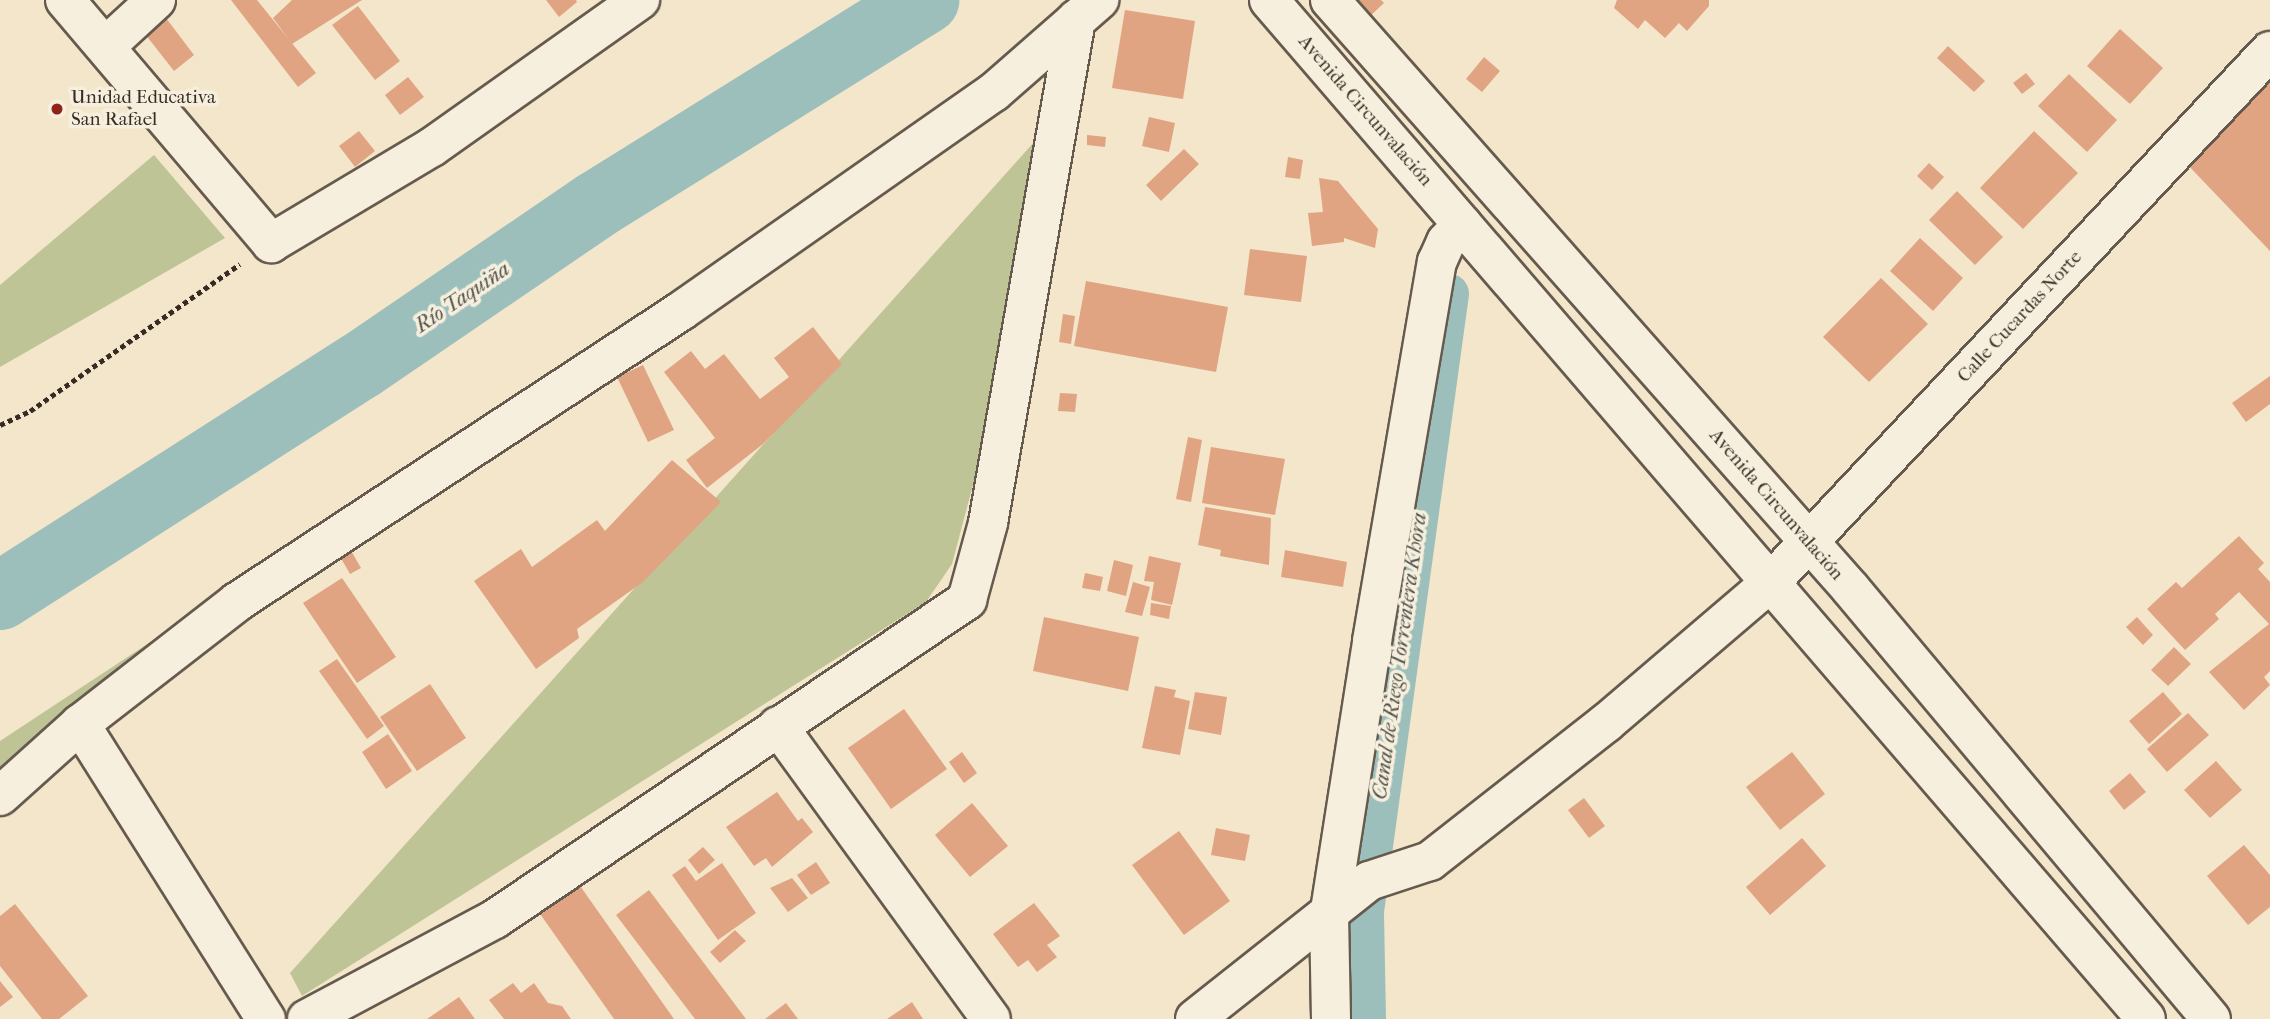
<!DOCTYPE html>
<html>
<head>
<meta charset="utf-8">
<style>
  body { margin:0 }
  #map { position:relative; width:2270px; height:1019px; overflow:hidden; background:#f3e6cb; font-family:"IM FELL French Canon",serif }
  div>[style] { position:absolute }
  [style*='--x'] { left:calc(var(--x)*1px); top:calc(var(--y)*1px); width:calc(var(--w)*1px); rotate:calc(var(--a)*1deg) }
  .green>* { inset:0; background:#bec495 }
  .canal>* { height:40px; margin:-20px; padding:0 20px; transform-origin:20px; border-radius:20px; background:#9cbfbb }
  .river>* { height:68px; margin:-34px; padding:0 34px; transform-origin:34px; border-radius:34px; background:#9cbfbb }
  .building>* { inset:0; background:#e1a482 }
  .path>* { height:4.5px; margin-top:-2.25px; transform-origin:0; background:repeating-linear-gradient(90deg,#372c25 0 5px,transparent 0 8.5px) }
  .roads { filter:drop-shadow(2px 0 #665a4e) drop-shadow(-2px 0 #665a4e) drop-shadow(0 2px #665a4e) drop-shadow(0 -2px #665a4e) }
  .minor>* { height:38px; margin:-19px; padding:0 19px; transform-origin:19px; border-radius:19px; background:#f7efdd }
  .secondary>* { height:38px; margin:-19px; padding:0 19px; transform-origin:19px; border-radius:19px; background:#f7efdd }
  .dots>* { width:19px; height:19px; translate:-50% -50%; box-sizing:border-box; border:4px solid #f7efdd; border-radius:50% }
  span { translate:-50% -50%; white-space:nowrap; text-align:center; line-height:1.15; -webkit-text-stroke:7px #f7efdd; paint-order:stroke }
  .poi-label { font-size:19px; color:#372c25 }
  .left { translate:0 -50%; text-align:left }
  .street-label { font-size:19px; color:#372c25 }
  .water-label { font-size:21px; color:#50514a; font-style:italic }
</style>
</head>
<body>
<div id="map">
  <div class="green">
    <div style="clip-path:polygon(1043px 132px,978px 466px,952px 564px,926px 602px,302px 996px,290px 973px)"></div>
    <div style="clip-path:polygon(154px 155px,225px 238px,0 367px,0 285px)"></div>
    <div style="clip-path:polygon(208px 604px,0 770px,0 741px)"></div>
  </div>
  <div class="canal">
    <div style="--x:1366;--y:1019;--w:108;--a:-91.1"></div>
    <div style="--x:1364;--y:911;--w:623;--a:-82.16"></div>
  </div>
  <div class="river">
    <div style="--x:0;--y:596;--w:427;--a:-32.6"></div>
    <div style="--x:360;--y:366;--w:286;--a:-34.3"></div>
    <div style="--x:596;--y:205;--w:388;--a:-31.9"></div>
  </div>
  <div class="building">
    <div style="clip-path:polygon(231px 0,257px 0,316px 73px,298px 87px)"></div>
    <div style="clip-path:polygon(292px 0,362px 0,292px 44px,273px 18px)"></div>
    <div style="clip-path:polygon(546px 0,576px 0,577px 2px,559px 17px)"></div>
    <div style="clip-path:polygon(1349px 0,1381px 0,1384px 3px,1367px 19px)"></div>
    <div style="clip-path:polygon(1617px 0,1709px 0,1709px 6px,1687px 31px,1679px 23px,1665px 38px,1645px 20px,1638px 29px,1614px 8px)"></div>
    <div style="clip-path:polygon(358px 6px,400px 61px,375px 80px,332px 25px)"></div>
    <div style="clip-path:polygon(1125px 10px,1195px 21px,1183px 99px,1112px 88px)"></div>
    <div style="clip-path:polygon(166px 18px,194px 55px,174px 71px,145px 34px)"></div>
    <div style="clip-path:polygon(2120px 29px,2163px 68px,2130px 104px,2087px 66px)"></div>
    <div style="clip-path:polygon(1948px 46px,1985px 81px,1974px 92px,1937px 58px)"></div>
    <div style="clip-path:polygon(1484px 57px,1500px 71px,1482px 92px,1466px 79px)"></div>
    <div style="clip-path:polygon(2026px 73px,2035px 84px,2022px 94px,2013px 83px)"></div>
    <div style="clip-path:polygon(2069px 74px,2117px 120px,2087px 152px,2038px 106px)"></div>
    <div style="clip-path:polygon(408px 77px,424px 97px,400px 115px,385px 95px)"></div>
    <div style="clip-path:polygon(2270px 79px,2270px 251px,2184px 161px)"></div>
    <div style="clip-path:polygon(1149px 117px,1175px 123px,1169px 152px,1142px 146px)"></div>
    <div style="clip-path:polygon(359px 131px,375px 151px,355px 167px,339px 146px)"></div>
    <div style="clip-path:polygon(2034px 131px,2078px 173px,2023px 229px,1980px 188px)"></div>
    <div style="clip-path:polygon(1087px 135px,1106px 137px,1105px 147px,1087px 145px)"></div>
    <div style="clip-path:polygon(1184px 149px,1199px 164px,1161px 201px,1146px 185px)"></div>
    <div style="clip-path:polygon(1288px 157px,1303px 160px,1300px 179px,1285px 177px)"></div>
    <div style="clip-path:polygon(1929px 163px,1944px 177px,1932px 190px,1917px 176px)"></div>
    <div style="clip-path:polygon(1319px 178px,1338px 181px,1378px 229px,1375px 248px,1344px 238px,1344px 242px,1312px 246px,1308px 213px,1323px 212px)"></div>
    <div style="clip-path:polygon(1957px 191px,2003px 237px,1975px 265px,1929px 220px)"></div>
    <div style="clip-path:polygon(1920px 238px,1963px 278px,1933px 311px,1890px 271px)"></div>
    <div style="clip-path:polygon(1250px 249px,1307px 256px,1301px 302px,1244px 295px)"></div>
    <div style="clip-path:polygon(1881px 278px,1928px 324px,1869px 382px,1823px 337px)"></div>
    <div style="clip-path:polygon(1086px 281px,1228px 307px,1216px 372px,1074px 346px)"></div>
    <div style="clip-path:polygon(1063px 314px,1075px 316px,1071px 344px,1059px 342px)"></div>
    <div style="clip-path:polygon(813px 327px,842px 364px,763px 444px,707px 488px,686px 460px,715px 438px,664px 372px,691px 351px,705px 369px,724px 354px,760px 399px,789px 377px,774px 358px)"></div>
    <div style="clip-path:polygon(643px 365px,674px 430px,648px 442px,617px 377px)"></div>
    <div style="clip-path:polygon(2270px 376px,2270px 404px,2246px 422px,2232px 403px)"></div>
    <div style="clip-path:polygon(1060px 393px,1077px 394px,1075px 412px,1058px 411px)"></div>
    <div style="clip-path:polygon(1188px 437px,1202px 440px,1191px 502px,1176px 499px)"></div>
    <div style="clip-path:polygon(1211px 447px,1285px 459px,1275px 515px,1202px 503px)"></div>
    <div style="clip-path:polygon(672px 460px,721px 502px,643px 582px,577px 629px,579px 638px,536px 669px,474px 581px,521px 549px,532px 567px,597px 520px,605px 531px)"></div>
    <div style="clip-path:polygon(1205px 507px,1271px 518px,1269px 565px,1220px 556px,1221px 550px,1198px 545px)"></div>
    <div style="clip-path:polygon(2239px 536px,2264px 563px,2258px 569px,2270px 582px,2270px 671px,2264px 677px,2270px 685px,2244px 710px,2209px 672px,2269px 624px,2239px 592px,2215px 614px,2219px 619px,2185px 650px,2147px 609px,2176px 582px,2182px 588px)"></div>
    <div style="clip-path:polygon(349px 547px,361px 568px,350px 574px,338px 553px)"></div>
    <div style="clip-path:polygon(1285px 550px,1347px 562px,1343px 587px,1281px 577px)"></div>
    <div style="clip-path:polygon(1149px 556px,1181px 563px,1172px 605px,1151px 600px,1154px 582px,1144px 581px)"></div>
    <div style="clip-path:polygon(1114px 560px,1133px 565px,1126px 596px,1107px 591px)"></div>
    <div style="clip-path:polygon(1085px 573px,1103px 577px,1100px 591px,1082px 588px)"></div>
    <div style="clip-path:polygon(342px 578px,396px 657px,357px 683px,303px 603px)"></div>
    <div style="clip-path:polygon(1133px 582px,1150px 587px,1142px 616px,1125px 612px)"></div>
    <div style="clip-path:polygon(1151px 603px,1171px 606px,1169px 619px,1150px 615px)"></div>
    <div style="clip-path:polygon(1044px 617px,1139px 637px,1128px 691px,1033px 671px)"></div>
    <div style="clip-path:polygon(2137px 617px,2153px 635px,2143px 645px,2126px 627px)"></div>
    <div style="clip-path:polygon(2174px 647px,2191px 664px,2168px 686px,2151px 670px)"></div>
    <div style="clip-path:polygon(337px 659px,384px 726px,367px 739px,319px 671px)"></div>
    <div style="clip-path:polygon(430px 684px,466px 738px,417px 771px,380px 717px)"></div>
    <div style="clip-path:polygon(1155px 686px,1176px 690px,1174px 697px,1190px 701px,1180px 755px,1142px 748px)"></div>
    <div style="clip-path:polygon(1195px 692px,1227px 697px,1221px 735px,1188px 729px)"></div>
    <div style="clip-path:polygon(2163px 692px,2182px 714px,2149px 744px,2129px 721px)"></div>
    <div style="clip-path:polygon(904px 709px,947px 769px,891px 809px,848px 748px)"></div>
    <div style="clip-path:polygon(2188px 713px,2209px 735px,2167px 772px,2147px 749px)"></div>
    <div style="clip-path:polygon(388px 734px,412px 771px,386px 789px,362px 752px)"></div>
    <div style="clip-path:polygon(962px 752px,977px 773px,964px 783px,949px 762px)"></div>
    <div style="clip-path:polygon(1792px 752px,1825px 794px,1780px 830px,1746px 787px)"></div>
    <div style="clip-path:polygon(2216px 761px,2242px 790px,2210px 818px,2184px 790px)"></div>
    <div style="clip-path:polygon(2130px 773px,2146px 792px,2124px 810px,2109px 791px)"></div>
    <div style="clip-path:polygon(777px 792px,798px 821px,802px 818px,813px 832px,772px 867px,766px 858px,754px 866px,726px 827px)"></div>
    <div style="clip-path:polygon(1584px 798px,1605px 826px,1589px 838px,1568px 810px)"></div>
    <div style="clip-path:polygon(972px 803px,1008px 846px,970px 877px,935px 835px)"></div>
    <div style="clip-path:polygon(1216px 828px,1250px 835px,1245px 861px,1211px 855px)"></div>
    <div style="clip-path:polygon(1179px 831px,1230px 901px,1184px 935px,1132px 865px)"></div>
    <div style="clip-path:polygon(1802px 838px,1826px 866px,1770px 915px,1746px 887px)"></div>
    <div style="clip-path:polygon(2244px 845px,2270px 875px,2270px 907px,2248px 925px,2207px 876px)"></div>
    <div style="clip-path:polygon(703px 847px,715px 860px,699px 874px,688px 860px)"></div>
    <div style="clip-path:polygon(816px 862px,830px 883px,811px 895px,797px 875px)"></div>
    <div style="clip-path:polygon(722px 863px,756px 913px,718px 940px,672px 875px,685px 866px,696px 881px)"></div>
    <div style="clip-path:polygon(792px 878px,808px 898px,788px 912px,770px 888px)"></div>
    <div style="clip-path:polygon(578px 883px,674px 1019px,614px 1019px,538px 911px)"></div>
    <div style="clip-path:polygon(649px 890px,746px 1019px,695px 1019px,616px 915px)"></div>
    <div style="clip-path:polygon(1034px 903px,1060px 936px,1047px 945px,1057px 957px,1037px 972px,1028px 960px,1018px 967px,993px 934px)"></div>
    <div style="clip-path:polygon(15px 904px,88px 996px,59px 1019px,42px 1019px,0 966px,0 916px)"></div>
    <div style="clip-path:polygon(735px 930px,746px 941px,720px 963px,710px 952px)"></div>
    <div style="clip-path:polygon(0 981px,13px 997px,0 1007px)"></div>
    <div style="clip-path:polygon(513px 983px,521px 993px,534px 983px,548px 1003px,562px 1006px,571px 1019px,504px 1019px,489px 1000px)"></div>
    <div style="clip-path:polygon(459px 997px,475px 1019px,427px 1019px)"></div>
    <div style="clip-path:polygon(912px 1002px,923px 1019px,887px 1019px)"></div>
    <div style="clip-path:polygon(786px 1003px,798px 1019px,765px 1019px)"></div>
  </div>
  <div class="path">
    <div style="--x:0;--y:425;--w:33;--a:-25"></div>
    <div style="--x:30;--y:411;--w:256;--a:-35"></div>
  </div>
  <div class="roads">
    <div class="minor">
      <div style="--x:65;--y:0;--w:319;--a:49.7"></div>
      <div style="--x:271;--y:243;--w:187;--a:-30.8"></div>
      <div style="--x:432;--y:147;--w:255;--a:-35.3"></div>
      <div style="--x:106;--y:46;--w:68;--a:-42.6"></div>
      <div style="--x:80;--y:724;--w:349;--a:57.8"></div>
      <div style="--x:778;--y:726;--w:362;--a:54"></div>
      <div style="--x:0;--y:796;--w:108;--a:-42"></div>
      <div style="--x:80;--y:724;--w:199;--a:-37.8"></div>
      <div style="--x:237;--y:602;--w:531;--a:-33.24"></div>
      <div style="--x:681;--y:311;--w:382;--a:-35"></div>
      <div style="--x:994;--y:92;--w:140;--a:-41.2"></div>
      <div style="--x:307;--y:1019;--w:213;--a:-28"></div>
      <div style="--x:495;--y:919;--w:570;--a:-34.05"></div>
      <div style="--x:967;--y:600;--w:80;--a:-74.7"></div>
      <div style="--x:988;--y:523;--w:511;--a:-80.08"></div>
      <div style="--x:1195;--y:1019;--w:222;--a:-38.4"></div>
      <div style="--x:1369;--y:881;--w:64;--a:-18.2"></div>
      <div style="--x:1430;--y:861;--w:224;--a:-38.1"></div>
      <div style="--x:1606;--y:723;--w:216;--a:-40.5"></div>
      <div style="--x:1770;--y:583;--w:730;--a:-46.78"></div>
      <div style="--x:1331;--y:1019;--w:102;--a:-91.1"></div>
      <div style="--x:1329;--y:917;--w:279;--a:-81.1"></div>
      <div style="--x:1372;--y:641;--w:385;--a:-80.3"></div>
      <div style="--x:1437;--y:262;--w:22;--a:-66"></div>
      <div style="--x:1446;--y:242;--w:24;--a:-48"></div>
    </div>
    <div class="secondary">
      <div style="--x:1269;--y:0;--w:1344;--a:49.28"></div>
      <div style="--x:1330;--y:0;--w:785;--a:48.51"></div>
      <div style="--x:1850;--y:588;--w:562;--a:50.05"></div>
    </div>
  </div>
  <div class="dots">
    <div style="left:57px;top:109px;background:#8f2418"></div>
  </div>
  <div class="poi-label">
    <span class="left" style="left:71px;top:109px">Unidad Educativa<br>San Rafael</span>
  </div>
  <div class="street-label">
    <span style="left:1365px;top:111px;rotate:49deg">Avenida Circunvalación</span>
    <span style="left:2020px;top:317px;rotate:-47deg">Calle Cucardas Norte</span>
    <span style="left:1776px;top:505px;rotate:49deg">Avenida Circunvalación</span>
  </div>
  <div class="water-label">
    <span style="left:462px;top:297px;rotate:-34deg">Río Taquiña</span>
    <span style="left:1399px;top:656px;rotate:-82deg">Canal de Riego Torrentera Khora</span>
  </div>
</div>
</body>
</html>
